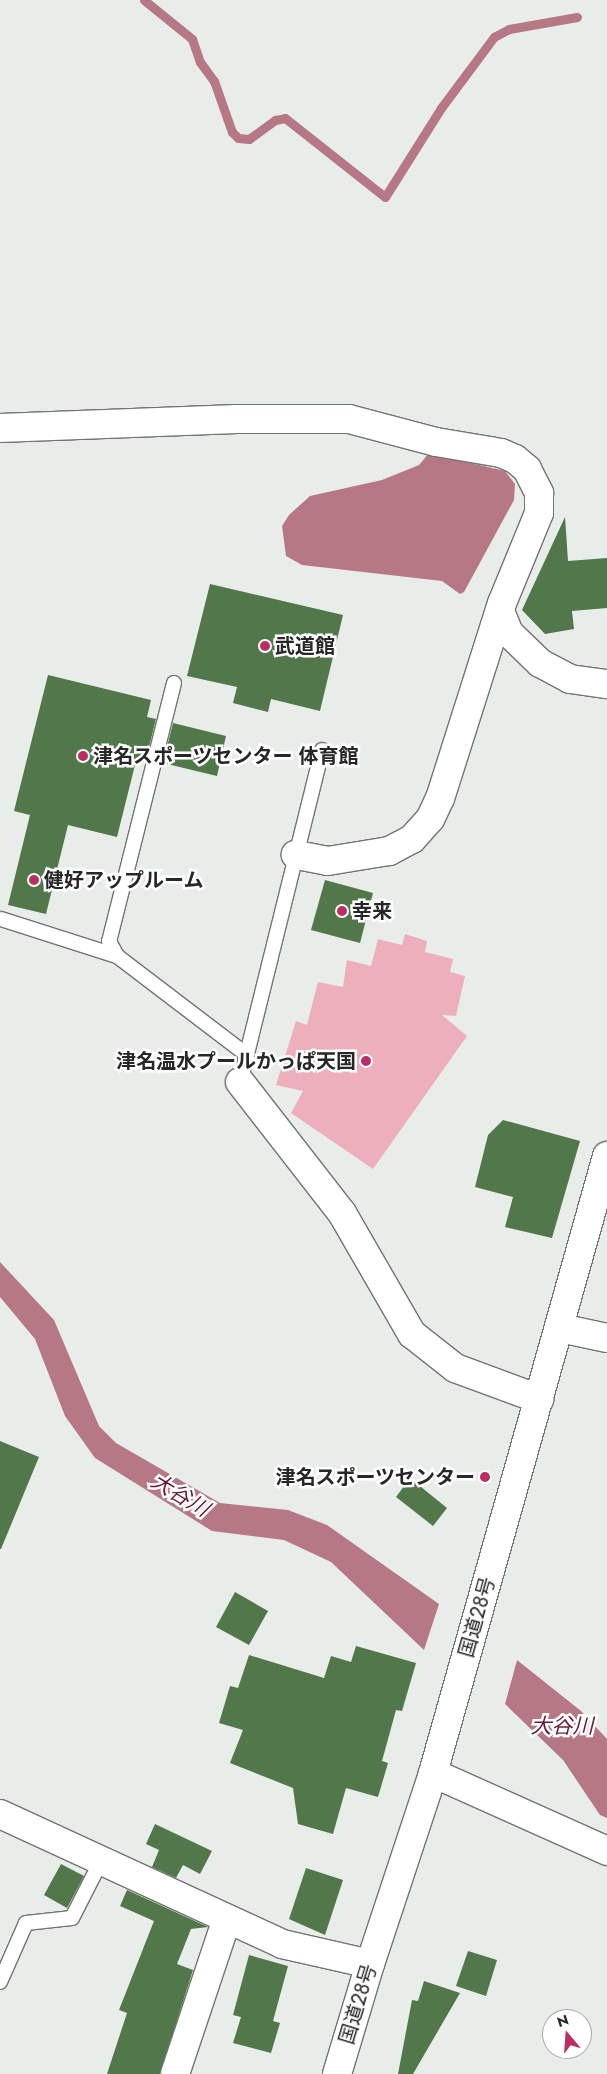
<!DOCTYPE html>
<html>
<head>
<meta charset="utf-8">
<style>
  body { margin:0 }
  #map { position:relative; width:607px; height:2074px; overflow:hidden; background:#e9ede9; font-family:Jost,"Noto Sans JP",sans-serif }
  div>[style] { position:absolute }
  [style*='--x'] { left:calc(var(--x)*1px); top:calc(var(--y)*1px); width:calc(var(--w)*1px); rotate:calc(var(--a)*1deg) }
  .green>* { inset:0; background:#eeafbd }
  .water>* { inset:0; background:#b77886 }
  .pier>* { inset:0; background:#e9ede9 }
  .stream>* { height:9px; margin:-4.5px; padding:0 4.5px; transform-origin:4.5px; border-radius:4.5px; background:#b77886 }
  .building>* { inset:0; background:#51774a }
  .roads { filter:drop-shadow(1px 0 #717471) drop-shadow(-1px 0 #717471) drop-shadow(0 1px #717471) drop-shadow(0 -1px #717471) }
  .lane>* { height:14px; margin:-7px; padding:0 7px; transform-origin:7px; border-radius:7px; background:#fff }
  .street>* { height:28px; margin:-14px; padding:0 14px; transform-origin:14px; border-radius:14px; background:#fff }
  .secondary>* { height:28px; margin:-14px; padding:0 14px; transform-origin:14px; border-radius:14px; background:#fff }
  .highway>* { height:28px; margin:-14px; padding:0 14px; transform-origin:14px; border-radius:14px; background:#fff }
  .dots>* { width:14px; height:14px; translate:-50% -50%; box-sizing:border-box; border:2px solid #fff; border-radius:50% }
  span { translate:-50% -50%; white-space:nowrap; text-align:center; line-height:1.15; -webkit-text-stroke:5px #fff; paint-order:stroke }
  .poi-label { font-size:20px; color:#262726; font-weight:700 }
  .left { translate:0 -50%; text-align:left }
  .right { translate:-100% -50%; text-align:right }
  .street-label { font-size:20px; color:#262726 }
  .water-label { font-size:21px; color:#681b35; font-style:italic }
  .north { position:absolute; left:542px; top:2009px; width:50px; height:50px; box-sizing:border-box; background:#fff; border:1px solid #a8a9a8; border-radius:50%; rotate:342deg; font-size:14px; font-weight:700; line-height:20px; text-align:center; color:#262726 }
  .north::after { content:''; display:block; margin:auto; width:18px; height:22px; background:#bb2e61; clip-path:polygon(50% 0,100% 100%,50% 72%,0 100%) }
</style>
</head>
<body>
<div id="map">
  <div class="green">
    <div style="clip-path:polygon(405px 934px,427px 941px,425px 952px,453px 959px,450px 972px,465px 976px,456px 1016px,442px 1015px,467px 1036px,373px 1169px,291px 1113px,303px 1091px,276px 1085px,296px 1021px,307px 1025px,318px 982px,343px 987px,347px 960px,371px 966px,378px 939px,402px 945px)"></div>
  </div>
  <div class="water">
    <div style="clip-path:polygon(429px 453px,505px 471px,515px 484px,514px 500px,464px 592px,460px 594px,442px 581px,302px 565px,286px 556px,282px 526px,289px 515px,310px 496px,382px 480px,419px 465px)"></div>
    <div style="clip-path:polygon(0 1262px,54px 1320px,99px 1426px,116px 1443px,220px 1503px,288px 1510px,327px 1525px,439px 1604px,424px 1650px,331px 1562px,284px 1540px,212px 1531px,95px 1458px,65px 1416px,35px 1339px,0 1297px)"></div>
    <div style="clip-path:polygon(517px 1660px,581px 1711px,607px 1739px,607px 1818px,600px 1815px,563px 1760px,505px 1704px)"></div>
  </div>
  <div class="pier">
    <div style="clip-path:polygon(440px 1602px,427px 1651px,424px 1653px)"></div>
    <div style="clip-path:polygon(518px 1658px,517px 1660px,504px 1706px,503px 1703px)"></div>
  </div>
  <div class="stream">
    <div style="--x:144;--y:0;--w:62;--a:39.1"></div>
    <div style="--x:192;--y:39;--w:24;--a:71"></div>
    <div style="--x:200;--y:62;--w:24;--a:54"></div>
    <div style="--x:214;--y:81;--w:54;--a:70.6"></div>
    <div style="--x:232;--y:132;--w:8;--a:45"></div>
    <div style="--x:238;--y:138;--w:11;--a:5"></div>
    <div style="--x:249;--y:139;--w:32;--a:-36"></div>
    <div style="--x:275;--y:120;--w:10;--a:-11"></div>
    <div style="--x:285;--y:118;--w:127;--a:38.3"></div>
    <div style="--x:385;--y:197;--w:105;--a:-57.8"></div>
    <div style="--x:441;--y:108;--w:89;--a:-53.3"></div>
    <div style="--x:494;--y:37;--w:17;--a:-28"></div>
    <div style="--x:509;--y:29;--w:69;--a:-10"></div>
  </div>
  <div class="building">
    <div style="clip-path:polygon(565px 517px,568px 561px,607px 558px,607px 608px,572px 611px,574px 629px,545px 634px,522px 610px)"></div>
    <div style="clip-path:polygon(210px 584px,343px 615px,320px 711px,271px 699px,268px 712px,233px 703px,237px 687px,187px 676px)"></div>
    <div style="clip-path:polygon(48px 675px,151px 700px,147px 717px,156px 719px,146px 759px,137px 757px,117px 837px,68px 825px,46px 914px,8px 905px,30px 815px,14px 811px)"></div>
    <div style="clip-path:polygon(173px 723px,226px 736px,217px 776px,163px 763px)"></div>
    <div style="clip-path:polygon(325px 880px,373px 893px,360px 943px,311px 930px)"></div>
    <div style="clip-path:polygon(503px 1120px,580px 1141px,552px 1238px,505px 1227px,513px 1197px,475px 1187px,488px 1135px)"></div>
    <div style="clip-path:polygon(0 1441px,39px 1457px,1px 1549px,0 1549px)"></div>
    <div style="clip-path:polygon(410px 1478px,447px 1508px,433px 1526px,396px 1497px)"></div>
    <div style="clip-path:polygon(235px 1592px,268px 1611px,249px 1645px,216px 1627px)"></div>
    <div style="clip-path:polygon(356px 1646px,416px 1663px,402px 1711px,396px 1710px,382px 1761px,388px 1763px,378px 1797px,346px 1788px,333px 1834px,298px 1824px,293px 1788px,230px 1763px,243px 1730px,219px 1723px,230px 1686px,238px 1688px,249px 1655px,324px 1678px,331px 1656px,351px 1662px)"></div>
    <div style="clip-path:polygon(155px 1824px,212px 1851px,200px 1874px,183px 1865px,176px 1878px,152px 1867px,159px 1850px,146px 1844px)"></div>
    <div style="clip-path:polygon(61px 1864px,84px 1876px,67px 1908px,44px 1895px)"></div>
    <div style="clip-path:polygon(306px 1868px,343px 1880px,325px 1935px,289px 1919px)"></div>
    <div style="clip-path:polygon(127px 1890px,208px 1927px,191px 1929px,177px 1964px,193px 1970px,160px 2074px,107px 2074px,127px 2013px,119px 2010px,154px 1921px,120px 1906px)"></div>
    <div style="clip-path:polygon(468px 1951px,497px 1960px,486px 1996px,456px 1986px)"></div>
    <div style="clip-path:polygon(249px 1955px,288px 1966px,273px 2021px,280px 2023px,271px 2053px,233px 2043px,241px 2017px,233px 2015px)"></div>
    <div style="clip-path:polygon(424px 1981px,460px 1993px,413px 2074px,398px 2074px,412px 2000px,418px 2001px)"></div>
  </div>
  <div class="roads">
    <div class="lane">
      <div style="--x:174;--y:683;--w:266;--a:104.1"></div>
      <div style="--x:109;--y:941;--w:17;--a:62"></div>
      <div style="--x:117;--y:956;--w:163;--a:37.3"></div>
      <div style="--x:1;--y:919;--w:122;--a:17.7"></div>
      <div style="--x:240;--y:1082;--w:342;--a:-76.1"></div>
      <div style="--x:0;--y:1982;--w:64;--a:-66.2"></div>
      <div style="--x:26;--y:1923;--w:46;--a:-6.2"></div>
      <div style="--x:72;--y:1918;--w:64;--a:-63"></div>
    </div>
    <div class="street">
      <div style="--x:0;--y:428;--w:237;--a:-2.2"></div>
      <div style="--x:237;--y:419;--w:112;--a:0"></div>
      <div style="--x:349;--y:419;--w:90;--a:14.8"></div>
      <div style="--x:436;--y:442;--w:66;--a:9.6"></div>
      <div style="--x:501;--y:453;--w:15;--a:23"></div>
      <div style="--x:515;--y:459;--w:16;--a:40"></div>
      <div style="--x:527;--y:469;--w:27;--a:63"></div>
      <div style="--x:539;--y:493;--w:20;--a:90"></div>
      <div style="--x:539;--y:513;--w:97;--a:112.3"></div>
      <div style="--x:502;--y:603;--w:205;--a:107.6"></div>
      <div style="--x:440;--y:798;--w:23;--a:115"></div>
      <div style="--x:430;--y:819;--w:27;--a:132"></div>
      <div style="--x:412;--y:839;--w:26;--a:152"></div>
      <div style="--x:389;--y:851;--w:62;--a:170.7"></div>
      <div style="--x:328;--y:861;--w:33;--a:-169"></div>
      <div style="--x:500;--y:611;--w:24;--a:68"></div>
      <div style="--x:509;--y:633;--w:43;--a:44.1"></div>
      <div style="--x:540;--y:663;--w:34;--a:28"></div>
      <div style="--x:570;--y:679;--w:37;--a:8"></div>
      <div style="--x:240;--y:1082;--w:166;--a:52.1"></div>
      <div style="--x:342;--y:1213;--w:140;--a:60"></div>
      <div style="--x:412;--y:1334;--w:55;--a:38.3"></div>
      <div style="--x:455;--y:1368;--w:90;--a:20.3"></div>
      <div style="--x:560;--y:1328;--w:48;--a:12"></div>
      <div style="--x:0;--y:1814;--w:311;--a:24.7"></div>
      <div style="--x:282;--y:1944;--w:90;--a:12.8"></div>
      <div style="--x:175;--y:2074;--w:163;--a:-71.5"></div>
    </div>
    <div class="secondary">
      <div style="--x:433;--y:1773;--w:191;--a:24.1"></div>
    </div>
    <div class="highway">
      <div style="--x:337;--y:2074;--w:115;--a:-73.3"></div>
      <div style="--x:370;--y:1964;--w:201;--a:-71.7"></div>
      <div style="--x:433;--y:1773;--w:641;--a:-74.25"></div>
    </div>
  </div>
  <div class="dots">
    <div style="left:265px;top:646px;background:#bb2e61"></div>
    <div style="left:83px;top:756px;background:#bb2e61"></div>
    <div style="left:34px;top:880px;background:#bb2e61"></div>
    <div style="left:342px;top:911px;background:#bb2e61"></div>
    <div style="left:366px;top:1061px;background:#bb2e61"></div>
    <div style="left:485px;top:1477px;background:#bb2e61"></div>
  </div>
  <div class="poi-label">
    <span class="left" style="left:275px;top:646px">武道館</span>
    <span class="left" style="left:93px;top:756px">津名スポーツセンター 体育館</span>
    <span class="left" style="left:44px;top:880px">健好アップルーム</span>
    <span class="left" style="left:352px;top:911px">幸来</span>
    <span class="right" style="left:356px;top:1061px">津名温水プールかっぱ天国</span>
    <span class="right" style="left:475px;top:1477px">津名スポーツセンター</span>
  </div>
  <div class="street-label">
    <span style="left:477px;top:1617px;rotate:-74deg">国道28号</span>
    <span style="left:358px;top:2004px;rotate:-73deg">国道28号</span>
  </div>
  <div class="water-label">
    <span style="left:180px;top:1495px;rotate:31deg">大谷川</span>
    <span style="left:562px;top:1726px">大谷川</span>
  </div>
  <div class="north">N</div>
</div>
</body>
</html>
